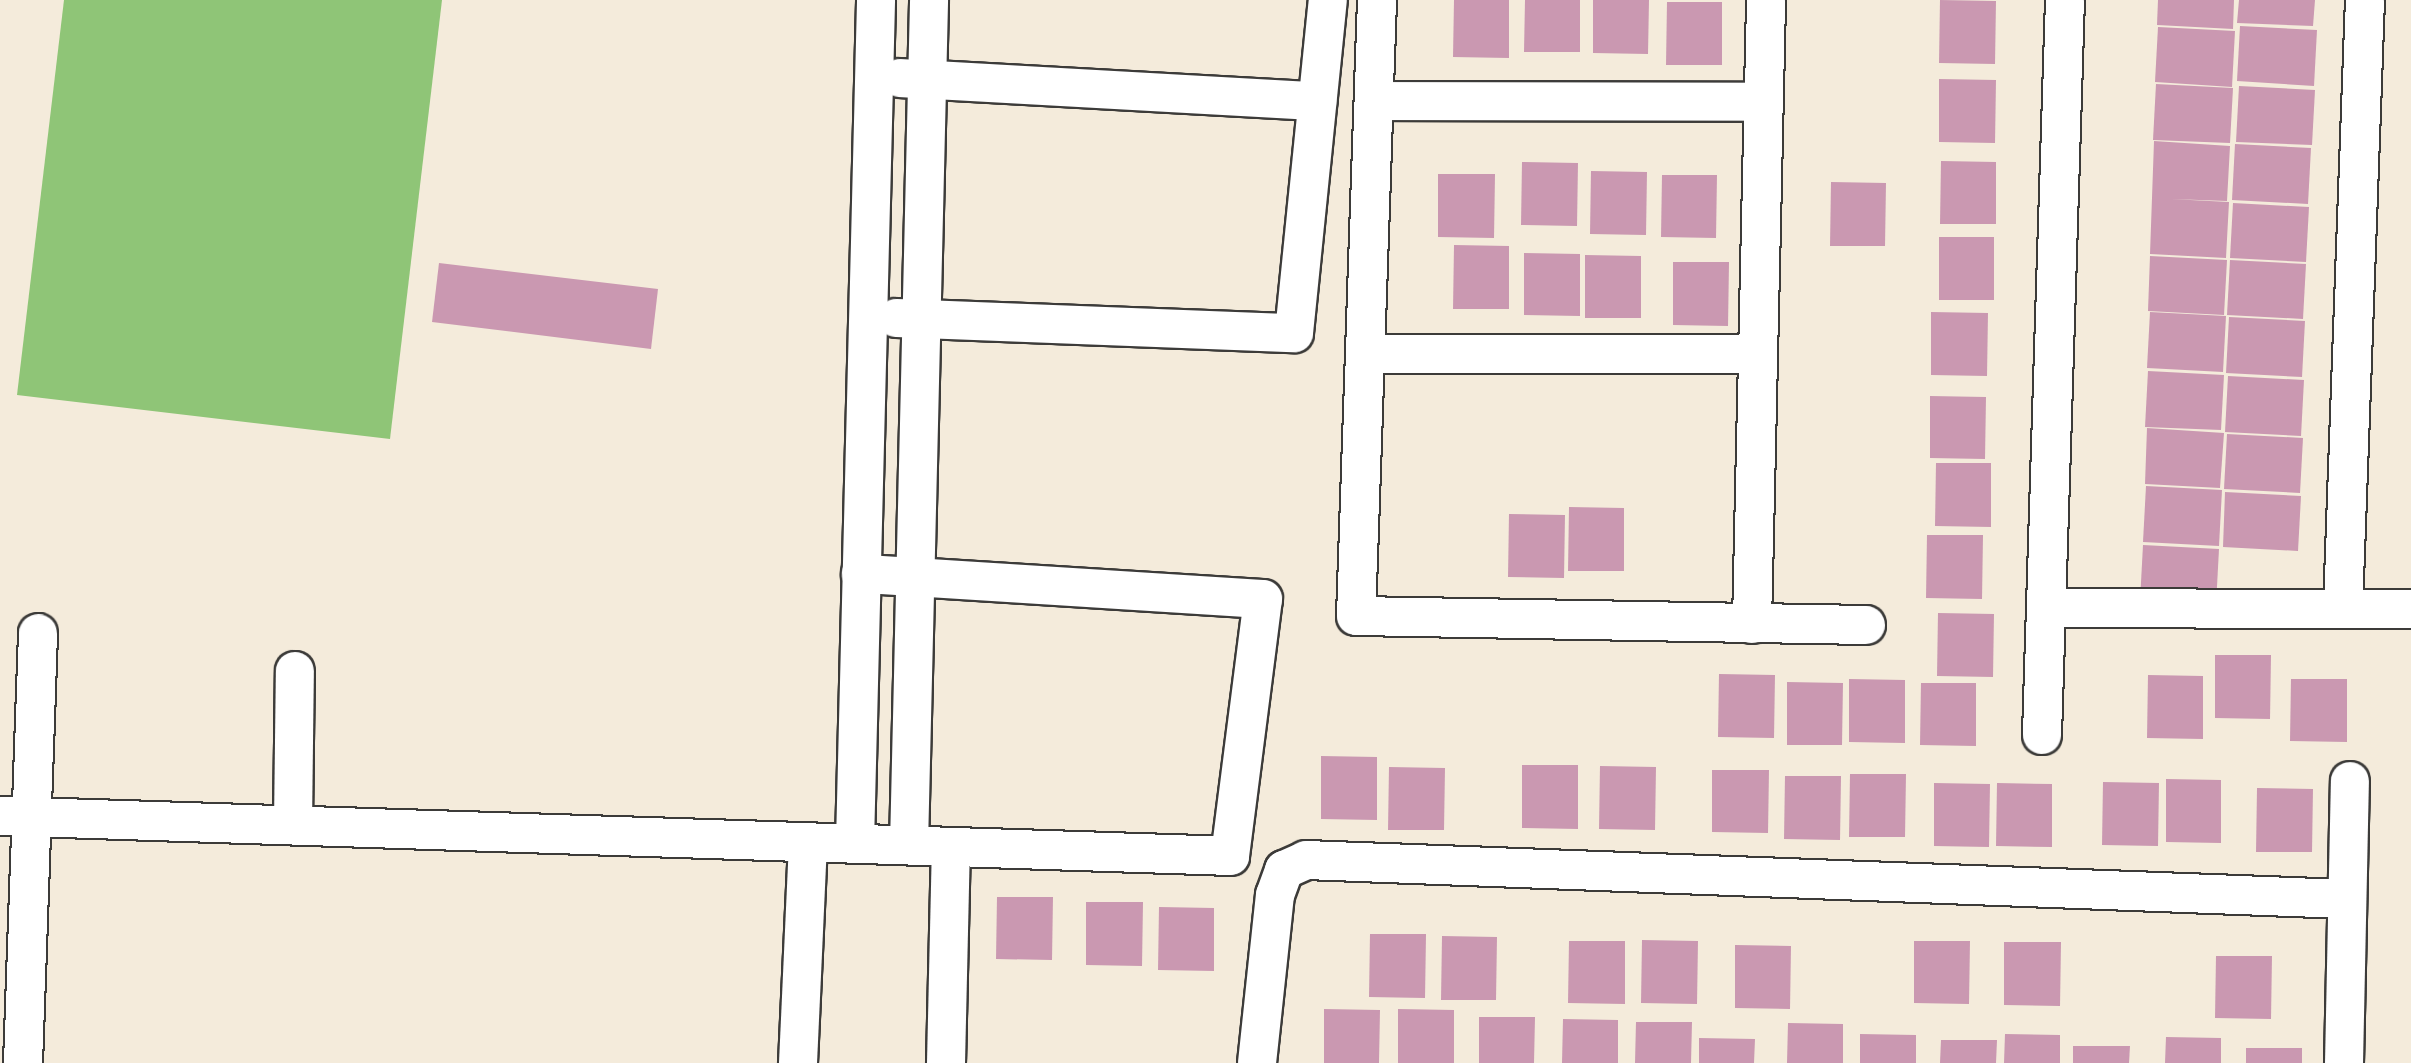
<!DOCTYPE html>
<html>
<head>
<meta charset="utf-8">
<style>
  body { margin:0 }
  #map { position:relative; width:2411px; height:1063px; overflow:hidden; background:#f4ebdb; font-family:Kalam,sans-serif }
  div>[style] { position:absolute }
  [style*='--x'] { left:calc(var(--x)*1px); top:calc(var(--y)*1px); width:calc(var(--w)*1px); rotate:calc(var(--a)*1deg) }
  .green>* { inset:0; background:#8fc577 }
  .building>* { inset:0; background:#ca98b1 }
  .roads { filter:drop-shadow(2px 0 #3c3b39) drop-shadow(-2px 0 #3c3b39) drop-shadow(0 2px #3c3b39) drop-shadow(0 -2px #3c3b39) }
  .minor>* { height:38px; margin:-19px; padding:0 19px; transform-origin:19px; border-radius:19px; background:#fff }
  span { translate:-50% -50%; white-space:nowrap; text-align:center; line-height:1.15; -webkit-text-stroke:7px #f6f6f2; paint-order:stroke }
</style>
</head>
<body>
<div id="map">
  <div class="green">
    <div style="clip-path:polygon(64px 0,442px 0,390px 439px,17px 395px)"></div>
  </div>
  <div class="building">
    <div style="clip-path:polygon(1454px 0,1509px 0,1509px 58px,1453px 57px)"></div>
    <div style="clip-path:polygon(1525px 0,1580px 0,1580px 52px,1524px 52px)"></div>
    <div style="clip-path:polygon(1593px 0,1649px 0,1648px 54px,1593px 53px)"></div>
    <div style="clip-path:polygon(1940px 0,1996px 1px,1995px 64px,1939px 63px)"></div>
    <div style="clip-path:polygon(2158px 0,2234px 0,2233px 29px,2157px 25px)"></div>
    <div style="clip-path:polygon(2239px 0,2315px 0,2313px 26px,2237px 23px)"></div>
    <div style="clip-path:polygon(1667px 2px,1722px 2px,1722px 65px,1666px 65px)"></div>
    <div style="clip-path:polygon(2240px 26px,2317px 30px,2314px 86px,2237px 81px)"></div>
    <div style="clip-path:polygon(2158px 27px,2235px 31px,2232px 87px,2155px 82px)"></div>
    <div style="clip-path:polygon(1939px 79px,1996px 80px,1995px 143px,1939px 142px)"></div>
    <div style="clip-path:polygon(2156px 84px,2233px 88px,2230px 143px,2153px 140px)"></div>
    <div style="clip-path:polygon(2239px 86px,2315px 90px,2312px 145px,2236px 142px)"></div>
    <div style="clip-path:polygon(2154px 141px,2230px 146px,2227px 201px,2171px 199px,2229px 202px,2226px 258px,2150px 254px)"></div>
    <div style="clip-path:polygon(2235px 144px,2311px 148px,2308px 204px,2232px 200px)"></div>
    <div style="clip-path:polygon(1941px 161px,1996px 162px,1996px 224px,1940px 224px)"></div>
    <div style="clip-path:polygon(1522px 162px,1578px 163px,1577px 226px,1521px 225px)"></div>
    <div style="clip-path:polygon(1591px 171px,1647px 172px,1646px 235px,1590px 234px)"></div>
    <div style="clip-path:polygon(1438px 174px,1495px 174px,1494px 238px,1438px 237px)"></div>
    <div style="clip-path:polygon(1662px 175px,1717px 175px,1716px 238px,1661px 237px)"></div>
    <div style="clip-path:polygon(1831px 182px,1886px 183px,1885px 246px,1830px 246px)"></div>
    <div style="clip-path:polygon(2233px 203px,2309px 207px,2306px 262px,2230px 258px)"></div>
    <div style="clip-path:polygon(1939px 237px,1994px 237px,1994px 300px,1939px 300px)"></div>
    <div style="clip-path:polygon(1454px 245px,1509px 246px,1509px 309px,1453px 309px)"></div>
    <div style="clip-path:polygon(1524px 253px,1580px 254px,1580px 316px,1524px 315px)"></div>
    <div style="clip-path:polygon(1585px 255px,1641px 256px,1641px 318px,1585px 318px)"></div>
    <div style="clip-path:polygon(2150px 256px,2227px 260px,2224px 315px,2148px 311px)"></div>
    <div style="clip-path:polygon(2230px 260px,2306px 264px,2303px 319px,2227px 315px)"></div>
    <div style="clip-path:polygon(1673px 262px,1729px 262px,1728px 326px,1673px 325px)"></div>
    <div style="clip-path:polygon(439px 263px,658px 289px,651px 349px,432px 322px)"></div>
    <div style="clip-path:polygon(1931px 312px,1988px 313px,1987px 376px,1931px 375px)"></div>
    <div style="clip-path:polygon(2150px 312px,2226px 316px,2223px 372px,2147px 368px)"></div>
    <div style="clip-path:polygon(2229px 317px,2305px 321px,2302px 377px,2226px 373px)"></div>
    <div style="clip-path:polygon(2148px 371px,2224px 375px,2221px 430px,2145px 427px)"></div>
    <div style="clip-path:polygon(2228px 376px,2304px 380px,2301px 436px,2225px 432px)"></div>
    <div style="clip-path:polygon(1930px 396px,1986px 397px,1985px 459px,1930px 458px)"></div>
    <div style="clip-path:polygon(2147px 428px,2224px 433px,2220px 488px,2145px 484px)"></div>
    <div style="clip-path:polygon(2227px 434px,2303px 438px,2300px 493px,2224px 489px)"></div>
    <div style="clip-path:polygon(1936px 463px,1991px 463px,1991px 527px,1935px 526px)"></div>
    <div style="clip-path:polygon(2146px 486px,2222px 490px,2219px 546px,2143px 542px)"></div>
    <div style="clip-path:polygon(2225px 492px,2301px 496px,2298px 551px,2223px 547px)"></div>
    <div style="clip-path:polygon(1569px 507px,1624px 508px,1624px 571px,1568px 571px)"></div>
    <div style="clip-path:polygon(1509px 514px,1565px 515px,1564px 578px,1508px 577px)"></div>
    <div style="clip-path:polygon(1927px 535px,1983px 535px,1982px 599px,1926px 598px)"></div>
    <div style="clip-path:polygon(2143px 545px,2219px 549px,2216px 605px,2140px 601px)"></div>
    <div style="clip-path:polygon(1938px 613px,1994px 614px,1993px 677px,1937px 676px)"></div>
    <div style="clip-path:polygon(2215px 655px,2271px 655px,2270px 719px,2215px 718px)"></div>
    <div style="clip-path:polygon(1719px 674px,1775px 675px,1774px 738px,1718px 737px)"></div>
    <div style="clip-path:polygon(2148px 675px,2203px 676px,2203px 739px,2147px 738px)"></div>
    <div style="clip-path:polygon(1849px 679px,1905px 680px,1905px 743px,1849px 742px)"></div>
    <div style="clip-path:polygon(2291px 679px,2347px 679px,2347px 742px,2290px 741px)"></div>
    <div style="clip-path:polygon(1787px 682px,1843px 683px,1842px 745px,1787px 745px)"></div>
    <div style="clip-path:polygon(1921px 683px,1976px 683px,1976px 746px,1920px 745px)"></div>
    <div style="clip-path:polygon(1321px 756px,1377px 757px,1377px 820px,1321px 819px)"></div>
    <div style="clip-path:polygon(1522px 765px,1578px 765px,1578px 829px,1522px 828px)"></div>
    <div style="clip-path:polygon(1600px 766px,1656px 767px,1655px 830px,1599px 829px)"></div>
    <div style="clip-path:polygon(1389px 767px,1445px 768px,1444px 830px,1388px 830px)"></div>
    <div style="clip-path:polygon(1712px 770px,1769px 770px,1768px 833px,1712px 832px)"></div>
    <div style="clip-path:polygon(1850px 774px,1906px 774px,1905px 837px,1849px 837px)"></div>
    <div style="clip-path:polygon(1785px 776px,1841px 776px,1840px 840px,1784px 839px)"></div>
    <div style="clip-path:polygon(2166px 779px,2221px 780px,2221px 843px,2166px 842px)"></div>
    <div style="clip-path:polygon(2103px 782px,2159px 783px,2158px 846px,2102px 845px)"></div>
    <div style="clip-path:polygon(1934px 783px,1990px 784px,1989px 847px,1934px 846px)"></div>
    <div style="clip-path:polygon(1997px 783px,2052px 784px,2052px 847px,1996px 846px)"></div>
    <div style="clip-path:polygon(2257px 788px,2313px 789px,2312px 852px,2256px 852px)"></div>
    <div style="clip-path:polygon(997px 897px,1053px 897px,1052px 960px,996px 959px)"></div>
    <div style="clip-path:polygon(1086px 902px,1143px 902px,1142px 966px,1086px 965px)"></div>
    <div style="clip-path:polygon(1159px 907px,1214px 908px,1214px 971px,1158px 970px)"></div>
    <div style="clip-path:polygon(1370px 934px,1426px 934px,1425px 998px,1369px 997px)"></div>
    <div style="clip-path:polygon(1442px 936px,1497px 937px,1496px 1000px,1441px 1000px)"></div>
    <div style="clip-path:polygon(1642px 940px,1698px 941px,1697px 1004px,1641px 1003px)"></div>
    <div style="clip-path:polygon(1569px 941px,1625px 941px,1625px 1004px,1568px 1003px)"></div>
    <div style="clip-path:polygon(1914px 941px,1970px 941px,1969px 1004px,1914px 1003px)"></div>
    <div style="clip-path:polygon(2004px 942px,2061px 942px,2060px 1006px,2004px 1005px)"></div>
    <div style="clip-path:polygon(1735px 945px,1791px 946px,1790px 1009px,1735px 1008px)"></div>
    <div style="clip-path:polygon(2216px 956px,2272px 956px,2271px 1019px,2215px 1018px)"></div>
    <div style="clip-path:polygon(1324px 1009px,1380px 1010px,1379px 1063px,1324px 1063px)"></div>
    <div style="clip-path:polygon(1398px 1009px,1454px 1010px,1454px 1063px,1398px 1063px)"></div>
    <div style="clip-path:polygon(1479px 1017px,1535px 1017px,1534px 1063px,1479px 1063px)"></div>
    <div style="clip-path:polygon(1563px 1019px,1618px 1020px,1618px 1063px,1562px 1063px)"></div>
    <div style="clip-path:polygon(1636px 1022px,1692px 1022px,1691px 1063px,1635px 1063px)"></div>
    <div style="clip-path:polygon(1788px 1023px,1843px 1024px,1843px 1063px,1787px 1063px)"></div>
    <div style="clip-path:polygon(1860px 1034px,1916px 1035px,1916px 1063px,1860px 1063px)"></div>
    <div style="clip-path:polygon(2005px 1034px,2060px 1035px,2060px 1063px,2004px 1063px)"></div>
    <div style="clip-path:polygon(2166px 1037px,2221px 1038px,2221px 1063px,2165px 1063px)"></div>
    <div style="clip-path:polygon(1699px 1038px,1755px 1039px,1754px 1063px,1699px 1063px)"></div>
    <div style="clip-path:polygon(1941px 1040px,1997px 1040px,1996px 1063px,1940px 1063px)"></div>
    <div style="clip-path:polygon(2073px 1046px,2130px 1046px,2129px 1063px,2073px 1063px)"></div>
    <div style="clip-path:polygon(2246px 1048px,2302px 1048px,2302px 1063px,2246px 1063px)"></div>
  </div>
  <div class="roads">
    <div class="minor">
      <div style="--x:1377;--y:0;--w:616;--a:91.95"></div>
      <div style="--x:1356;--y:616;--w:510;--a:1.01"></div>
      <div style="--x:900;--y:78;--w:418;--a:3.2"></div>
      <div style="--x:1374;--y:101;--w:389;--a:0.1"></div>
      <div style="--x:896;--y:318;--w:398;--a:2.2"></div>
      <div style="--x:1294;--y:333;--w:335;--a:-84.2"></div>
      <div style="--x:1365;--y:354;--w:393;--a:0"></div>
      <div style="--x:2049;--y:608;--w:362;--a:0.2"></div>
      <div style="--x:2343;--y:608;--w:608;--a:-87.93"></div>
      <div style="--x:1752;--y:624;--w:624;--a:-88.71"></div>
      <div style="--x:2042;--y:735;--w:735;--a:-88.21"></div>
      <div style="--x:0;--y:816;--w:1231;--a:1.86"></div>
      <div style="--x:1230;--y:856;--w:259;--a:-82.7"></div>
      <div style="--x:1263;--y:599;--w:403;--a:-176.4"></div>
      <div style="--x:293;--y:824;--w:153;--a:-89.3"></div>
      <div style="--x:855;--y:843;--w:843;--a:-88.57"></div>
      <div style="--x:909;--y:845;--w:845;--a:-88.64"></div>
      <div style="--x:23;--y:1063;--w:430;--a:-88"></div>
      <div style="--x:798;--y:1063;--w:221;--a:-87.4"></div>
      <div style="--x:946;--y:1063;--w:216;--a:-88.7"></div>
      <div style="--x:1257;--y:1063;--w:169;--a:-83.9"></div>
      <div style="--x:1275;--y:895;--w:27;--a:-70"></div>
      <div style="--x:1284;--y:870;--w:24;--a:-24"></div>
      <div style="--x:1306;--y:860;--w:1042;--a:2.15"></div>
      <div style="--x:2344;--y:1063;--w:282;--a:-88.8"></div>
    </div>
  </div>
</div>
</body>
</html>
